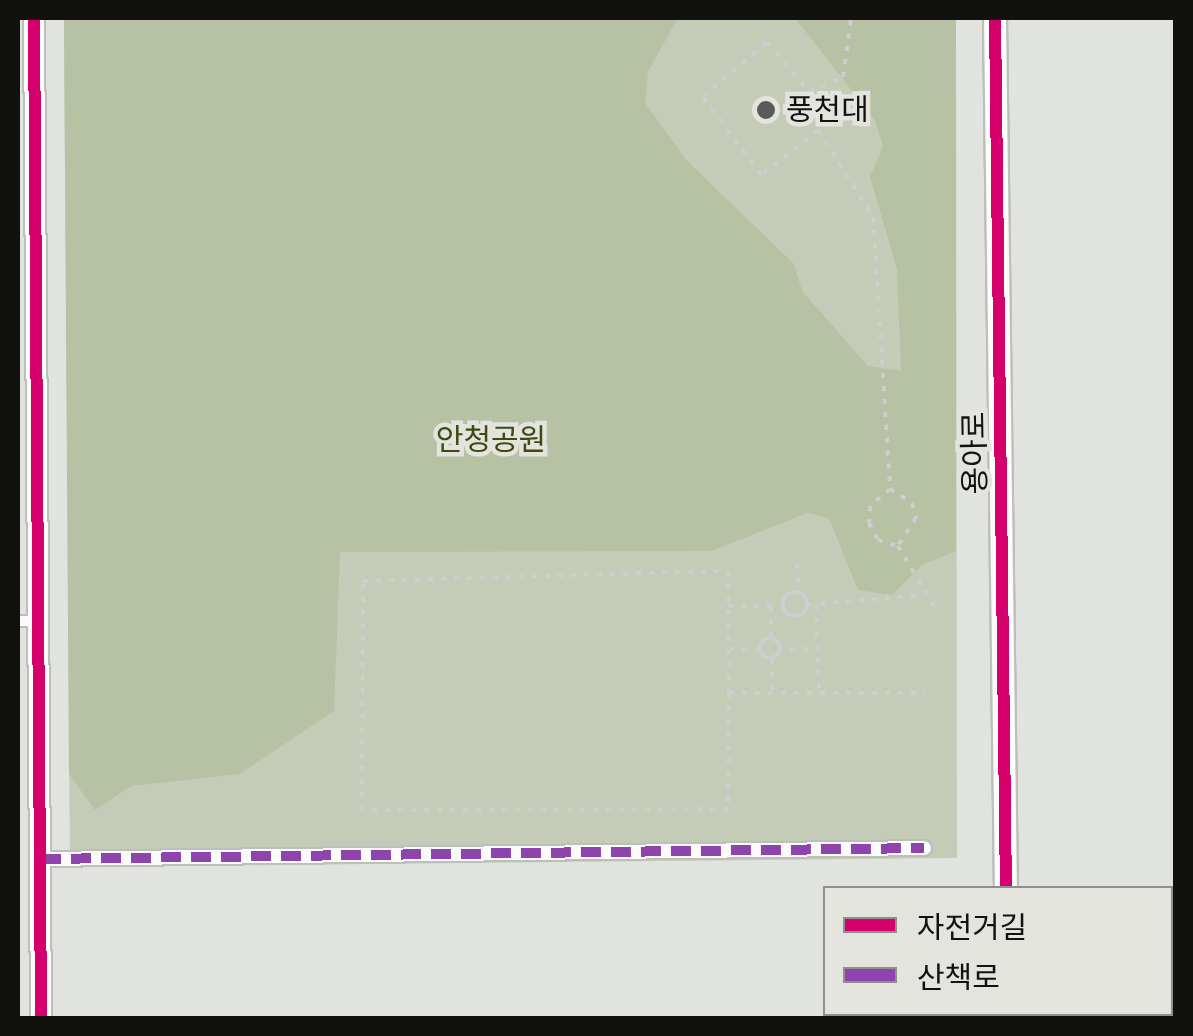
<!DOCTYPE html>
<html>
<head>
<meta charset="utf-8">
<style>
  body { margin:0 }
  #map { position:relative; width:1193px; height:1036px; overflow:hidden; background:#e1e3de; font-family:Arial,"Noto Sans KR",sans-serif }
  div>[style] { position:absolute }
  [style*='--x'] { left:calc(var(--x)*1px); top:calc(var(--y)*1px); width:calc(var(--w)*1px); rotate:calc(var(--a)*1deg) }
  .green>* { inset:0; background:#c4cbb6 }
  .forest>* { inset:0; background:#b7c1a3 }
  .path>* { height:4px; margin-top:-2px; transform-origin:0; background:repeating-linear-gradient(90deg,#cdcecd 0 5px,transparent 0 13px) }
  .path>.ring { margin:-2px; padding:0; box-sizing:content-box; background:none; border:4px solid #cdcecd; border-radius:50% }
  .roads { filter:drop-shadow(2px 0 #bdbfbb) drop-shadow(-2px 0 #bdbfbb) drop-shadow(0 2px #bdbfbb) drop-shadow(0 -2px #bdbfbb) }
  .service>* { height:10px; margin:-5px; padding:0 5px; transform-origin:5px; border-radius:5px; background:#fafbfa }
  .pedestrian>* { height:14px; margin:-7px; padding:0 7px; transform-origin:7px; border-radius:7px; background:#fafbfa }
  .minor>* { height:20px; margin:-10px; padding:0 10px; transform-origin:10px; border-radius:10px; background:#fafbfa }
  .tertiary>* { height:22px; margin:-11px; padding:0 11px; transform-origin:11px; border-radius:11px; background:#fafbfa }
  .quiet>* { height:10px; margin-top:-5px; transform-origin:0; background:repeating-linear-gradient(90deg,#8e44ad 0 20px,transparent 0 30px) }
  .cycleway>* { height:12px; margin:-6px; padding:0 6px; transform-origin:6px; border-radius:6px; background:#d6006c }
  .dots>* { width:28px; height:28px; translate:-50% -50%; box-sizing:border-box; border:5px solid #e2e4dd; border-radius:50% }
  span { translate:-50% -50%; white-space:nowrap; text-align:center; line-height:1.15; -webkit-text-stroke:9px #e2e4dd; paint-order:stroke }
  .poi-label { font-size:30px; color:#111210 }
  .left { translate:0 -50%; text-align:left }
  .park-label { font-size:30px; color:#3d4b11 }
  .street-label { font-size:30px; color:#111210 }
  .frame { position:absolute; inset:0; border:20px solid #111210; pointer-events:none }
  .legend { position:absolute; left:823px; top:886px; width:350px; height:130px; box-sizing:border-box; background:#e2e4dd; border:2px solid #8e908b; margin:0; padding:12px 18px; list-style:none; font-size:30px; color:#111210 }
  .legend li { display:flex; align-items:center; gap:20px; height:50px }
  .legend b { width:50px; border:2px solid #8e908b }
</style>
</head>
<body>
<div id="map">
  <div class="green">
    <div style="clip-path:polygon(64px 18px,956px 18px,957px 858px,70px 867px)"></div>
  </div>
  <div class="forest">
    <div style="clip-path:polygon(64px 18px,678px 18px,648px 71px,645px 103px,687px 161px,794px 264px,802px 291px,868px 366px,901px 371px,897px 269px,870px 177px,883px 146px,875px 120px,795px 18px,956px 18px,956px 551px,922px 565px,892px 595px,858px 590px,829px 518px,807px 513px,711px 551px,340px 552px,334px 711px,240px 774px,131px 786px,95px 810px,69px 774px)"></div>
  </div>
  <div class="path">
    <div style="--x:767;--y:42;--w:65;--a:49.4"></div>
    <div style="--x:809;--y:91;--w:40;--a:77"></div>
    <div style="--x:818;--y:130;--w:73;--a:141.7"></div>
    <div style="--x:761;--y:175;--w:97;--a:-126.6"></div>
    <div style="--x:703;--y:97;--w:84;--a:-40.7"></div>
    <div style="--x:809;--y:91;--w:37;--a:-22"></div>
    <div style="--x:843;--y:77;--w:60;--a:-82.3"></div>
    <div style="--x:818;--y:130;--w:103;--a:57.7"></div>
    <div style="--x:873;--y:217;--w:273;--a:86.4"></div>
    <div style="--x:890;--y:489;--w:26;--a:32"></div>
    <div style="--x:912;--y:503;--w:16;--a:75"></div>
    <div style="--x:916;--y:518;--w:33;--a:123"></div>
    <div style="--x:890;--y:489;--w:26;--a:140"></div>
    <div style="--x:870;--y:506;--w:17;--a:93"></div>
    <div style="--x:869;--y:523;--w:19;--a:62"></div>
    <div style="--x:878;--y:540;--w:21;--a:17"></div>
    <div style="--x:898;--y:546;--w:76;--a:59"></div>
    <div style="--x:797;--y:564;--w:28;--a:86"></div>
    <div class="ring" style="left:783px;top:592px;width:20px;height:20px"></div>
    <div style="--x:807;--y:605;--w:115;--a:-5"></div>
    <div style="--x:816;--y:605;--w:88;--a:88"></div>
    <div style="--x:728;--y:606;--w:55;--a:0"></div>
    <div style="--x:771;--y:606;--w:30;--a:90"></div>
    <div class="ring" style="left:760px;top:638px;width:16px;height:16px"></div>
    <div style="--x:729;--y:649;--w:34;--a:0"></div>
    <div style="--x:777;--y:649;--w:40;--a:0"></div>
    <div style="--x:772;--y:659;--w:34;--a:90"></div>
    <div style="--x:729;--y:693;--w:116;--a:90.5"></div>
    <div style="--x:728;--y:809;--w:366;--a:179.8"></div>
    <div style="--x:362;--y:810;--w:229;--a:-89.7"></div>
    <div style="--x:363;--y:581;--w:365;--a:-1.6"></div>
    <div style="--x:728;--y:571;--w:122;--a:89.5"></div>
    <div style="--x:729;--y:693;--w:196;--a:0"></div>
  </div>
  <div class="roads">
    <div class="service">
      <div style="--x:18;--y:621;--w:22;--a:0"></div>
    </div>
    <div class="pedestrian">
      <div style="--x:41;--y:859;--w:883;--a:-0.71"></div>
    </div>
    <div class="minor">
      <div style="--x:34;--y:18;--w:1000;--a:89.6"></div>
    </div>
    <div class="tertiary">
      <div style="--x:995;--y:18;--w:870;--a:89.28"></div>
      <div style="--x:1008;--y:1014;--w:4;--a:90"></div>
    </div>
  </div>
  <div class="quiet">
    <div style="--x:41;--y:859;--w:883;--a:-0.71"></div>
  </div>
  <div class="cycleway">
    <div style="--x:34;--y:18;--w:1000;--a:89.6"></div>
    <div style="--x:995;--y:18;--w:870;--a:89.28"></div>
  </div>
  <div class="dots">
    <div style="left:766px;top:110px;background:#5a5b58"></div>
  </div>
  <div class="poi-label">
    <span class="left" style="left:786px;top:110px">풍천대</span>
  </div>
  <div class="park-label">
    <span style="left:491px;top:440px">안청공원</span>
  </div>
  <div class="street-label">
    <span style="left:975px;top:453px;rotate:-91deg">용아로</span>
  </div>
  <div class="frame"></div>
  <ul class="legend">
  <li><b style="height:12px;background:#d6006c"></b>자전거길</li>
  <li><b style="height:12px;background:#8e44ad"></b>산책로</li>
  </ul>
</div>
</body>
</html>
